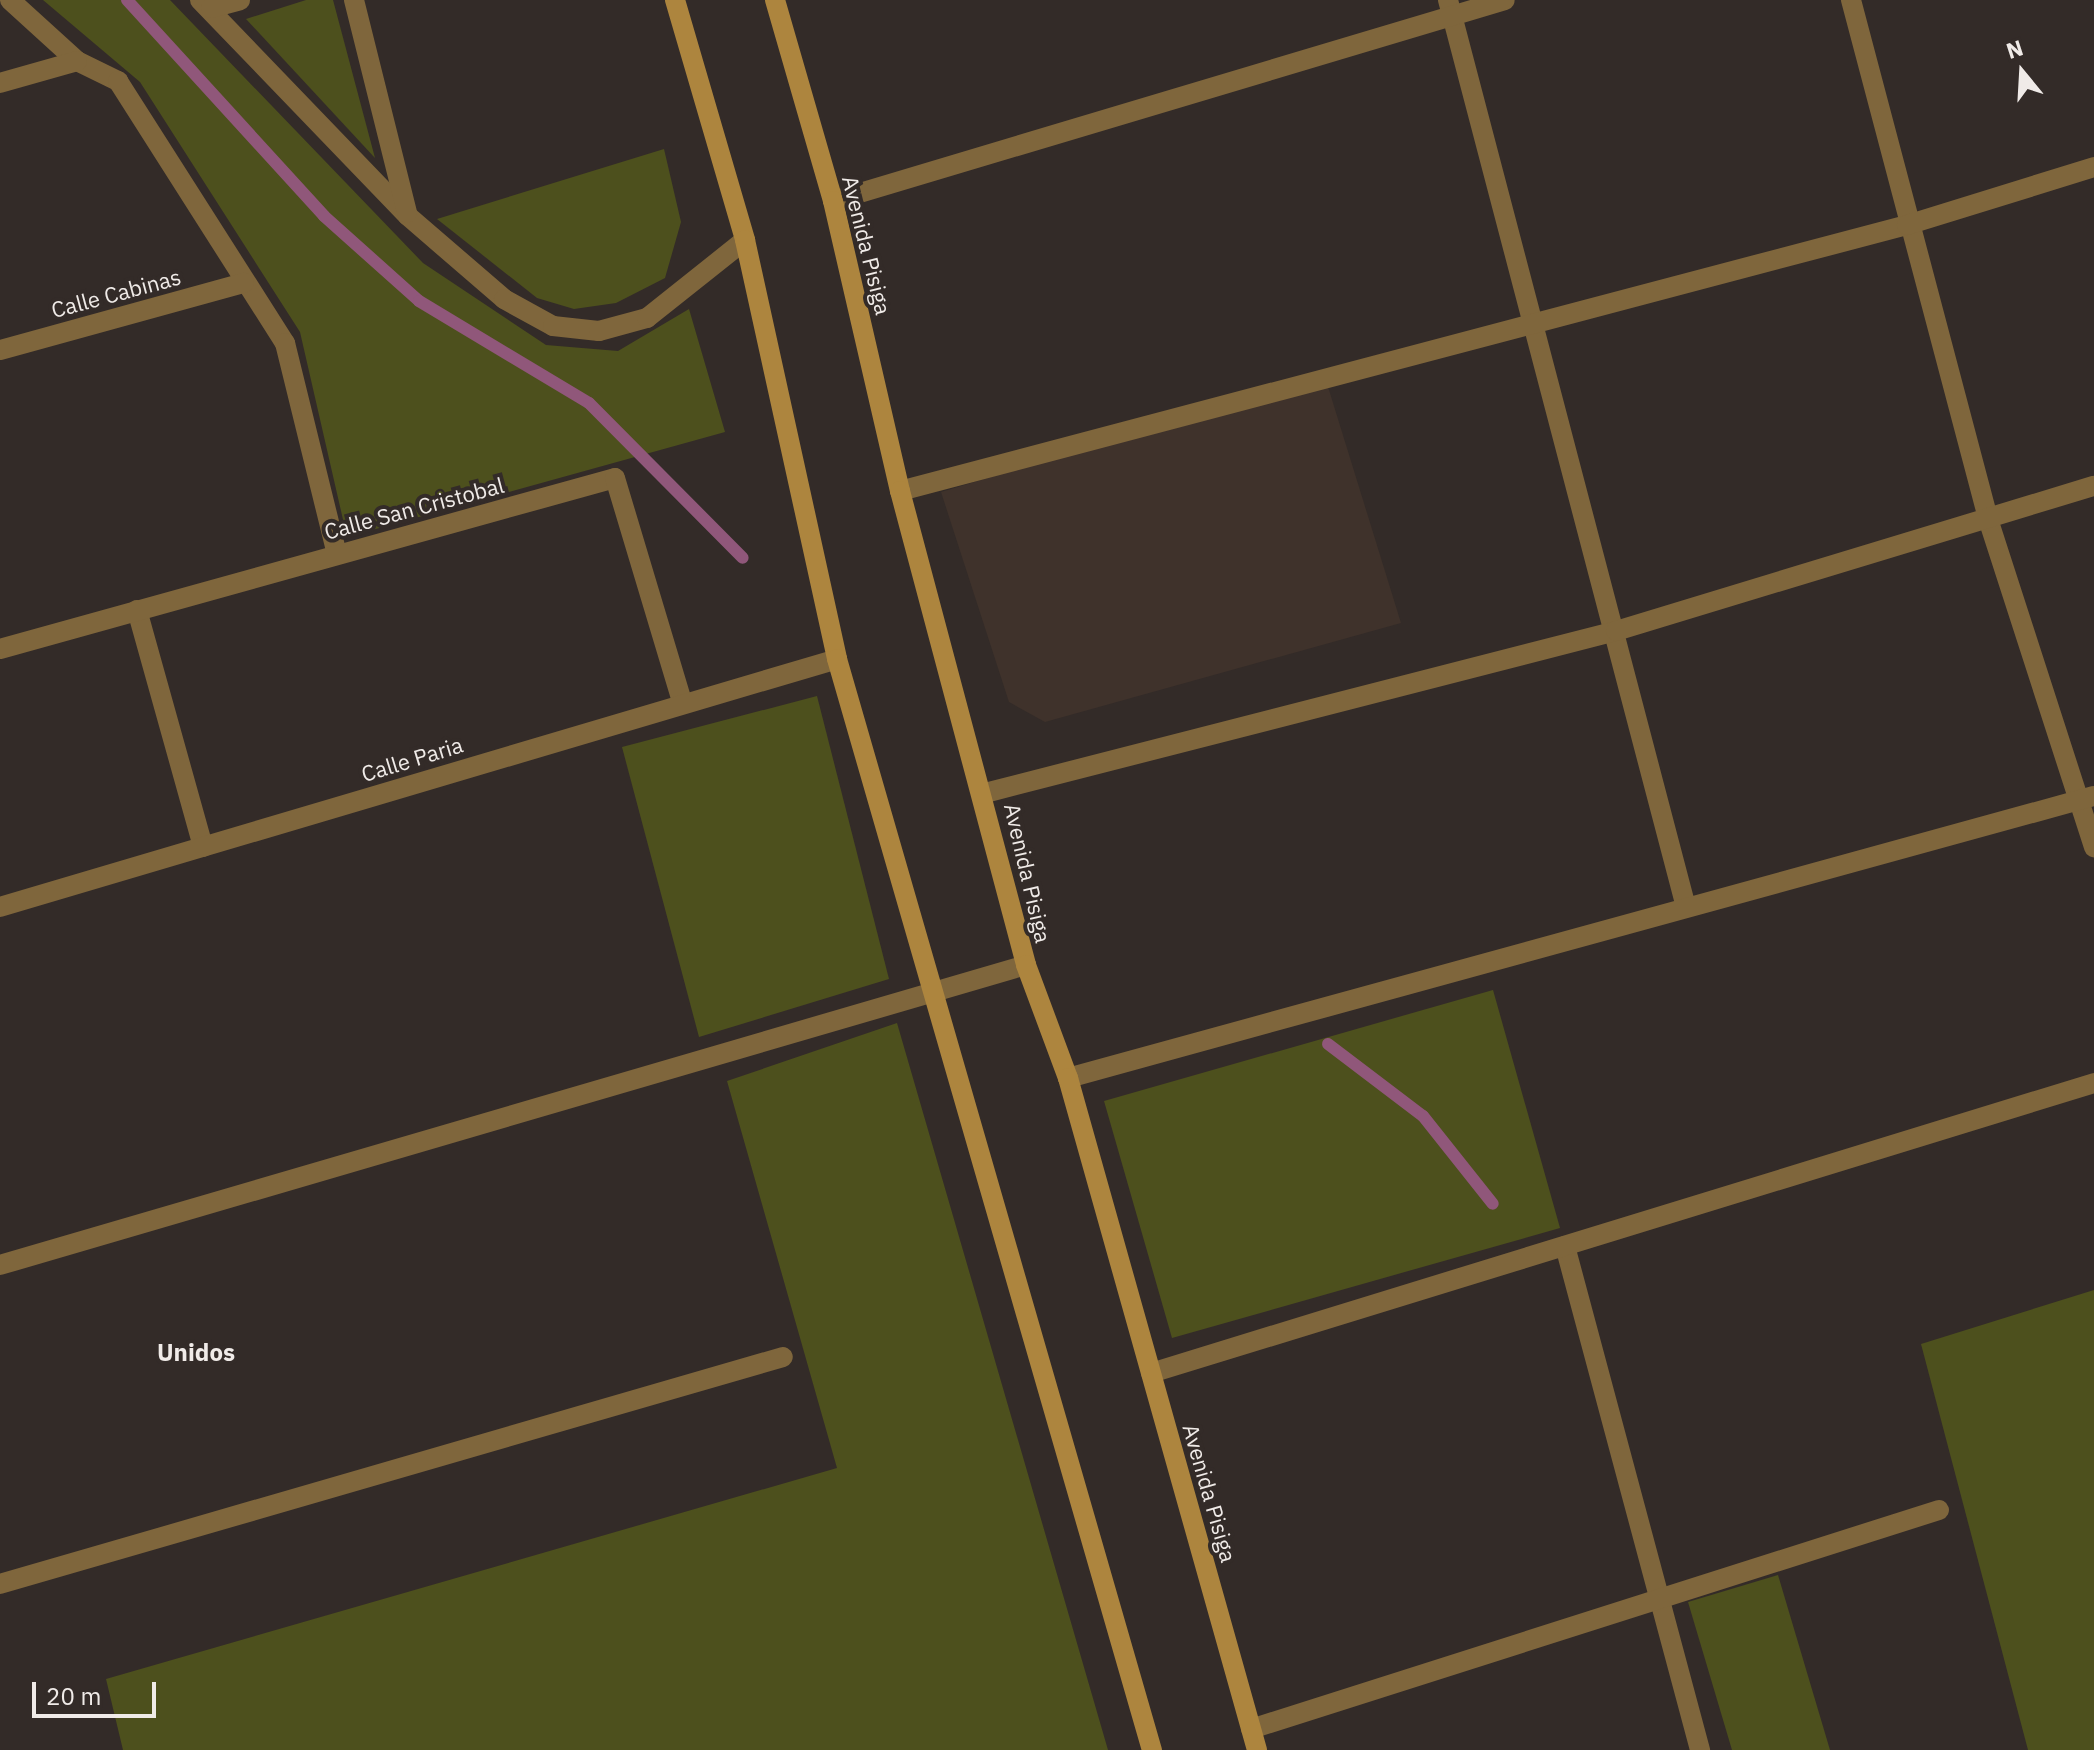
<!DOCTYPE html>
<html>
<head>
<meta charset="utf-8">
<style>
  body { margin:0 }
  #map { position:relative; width:2094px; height:1750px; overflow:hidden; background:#332b28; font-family:"IBM Plex Sans",sans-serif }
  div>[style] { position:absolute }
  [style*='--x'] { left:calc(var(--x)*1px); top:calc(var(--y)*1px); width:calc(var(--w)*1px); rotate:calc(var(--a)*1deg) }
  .built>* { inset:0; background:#3f322b }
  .green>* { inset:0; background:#4d501d }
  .stream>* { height:12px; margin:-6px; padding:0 6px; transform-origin:6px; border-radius:6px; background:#90577a }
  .lane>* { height:20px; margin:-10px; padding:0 10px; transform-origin:10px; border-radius:10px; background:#7f663c }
  .street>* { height:20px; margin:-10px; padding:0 10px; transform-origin:10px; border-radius:10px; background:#7f663c }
  .secondary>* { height:20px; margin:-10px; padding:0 10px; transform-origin:10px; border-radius:10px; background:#ad853e }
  span { translate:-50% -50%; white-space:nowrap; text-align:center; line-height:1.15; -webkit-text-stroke:8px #332b28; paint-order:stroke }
  .street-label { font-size:22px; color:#f0ebe8 }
  .neighbourhood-label { font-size:24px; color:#f0ebe8; font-weight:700 }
  .north { position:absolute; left:1982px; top:32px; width:80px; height:80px; -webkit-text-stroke:6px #332b28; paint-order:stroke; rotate:342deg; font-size:22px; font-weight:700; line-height:32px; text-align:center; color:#f0ebe8 }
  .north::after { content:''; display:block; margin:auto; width:28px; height:36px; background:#f0ebe8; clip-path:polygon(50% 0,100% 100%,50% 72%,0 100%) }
  .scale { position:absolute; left:32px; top:1682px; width:124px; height:36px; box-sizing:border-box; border:4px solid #f0ebe8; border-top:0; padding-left:10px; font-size:24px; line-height:28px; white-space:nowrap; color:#f0ebe8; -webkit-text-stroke:6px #332b28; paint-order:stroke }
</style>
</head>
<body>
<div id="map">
  <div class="built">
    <div style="clip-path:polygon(1325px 377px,1401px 623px,1045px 722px,1009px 702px,941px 492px)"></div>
  </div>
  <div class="green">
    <div style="clip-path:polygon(43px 0,170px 0,423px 263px,546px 345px,618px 351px,689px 309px,725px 432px,347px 537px,300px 332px,140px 82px)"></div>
    <div style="clip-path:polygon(306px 0,333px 0,375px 158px,246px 19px)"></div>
    <div style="clip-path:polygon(664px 149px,681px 222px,665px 278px,616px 303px,574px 309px,537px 298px,437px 219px)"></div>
    <div style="clip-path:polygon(817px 696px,889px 979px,699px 1037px,622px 747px)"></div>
    <div style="clip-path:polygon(1493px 990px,1560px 1228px,1172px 1338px,1104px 1101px)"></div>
    <div style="clip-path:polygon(897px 1023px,1108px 1750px,123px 1750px,106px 1679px,837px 1468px,727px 1081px)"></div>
    <div style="clip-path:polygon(2094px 1290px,2094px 1750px,2028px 1750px,1921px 1344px)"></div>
    <div style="clip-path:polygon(1778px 1575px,1830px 1750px,1732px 1750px,1688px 1602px)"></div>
  </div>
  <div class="stream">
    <div style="--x:127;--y:0;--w:292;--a:47.6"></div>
    <div style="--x:324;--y:216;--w:127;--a:41.8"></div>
    <div style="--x:419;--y:301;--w:198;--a:31"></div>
    <div style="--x:589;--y:403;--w:218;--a:45.2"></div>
    <div style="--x:1328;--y:1044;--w:119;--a:37.2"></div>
    <div style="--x:1423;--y:1116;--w:112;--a:51.5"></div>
  </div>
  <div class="lane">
    <div style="--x:137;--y:610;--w:246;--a:74.4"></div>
  </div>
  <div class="street">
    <div style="--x:10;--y:0;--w:91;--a:42.3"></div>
    <div style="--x:77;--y:61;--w:46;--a:26"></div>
    <div style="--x:118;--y:81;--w:311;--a:57.5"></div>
    <div style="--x:285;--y:343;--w:217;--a:76.2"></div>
    <div style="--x:200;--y:0;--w:300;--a:46.1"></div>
    <div style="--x:408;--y:216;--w:127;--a:40.8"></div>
    <div style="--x:504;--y:299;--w:56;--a:28.9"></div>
    <div style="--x:553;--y:326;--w:46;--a:6.2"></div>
    <div style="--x:599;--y:331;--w:50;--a:-15.2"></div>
    <div style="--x:647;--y:318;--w:125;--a:-38.5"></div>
    <div style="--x:354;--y:0;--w:219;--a:76"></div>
    <div style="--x:1448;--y:0;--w:938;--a:75.3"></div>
    <div style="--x:1851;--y:0;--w:540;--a:75.19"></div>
    <div style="--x:1989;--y:522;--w:342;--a:72.1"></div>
    <div style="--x:211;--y:8;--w:30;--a:-15"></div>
    <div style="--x:0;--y:83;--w:80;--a:-15.9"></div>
    <div style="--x:833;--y:201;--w:701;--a:-16.65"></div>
    <div style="--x:0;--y:350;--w:253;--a:-15.4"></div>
    <div style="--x:900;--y:491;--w:1042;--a:-14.8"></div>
    <div style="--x:1907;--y:225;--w:196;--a:-17.2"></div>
    <div style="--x:0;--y:649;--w:638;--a:-15.54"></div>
    <div style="--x:615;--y:478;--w:236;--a:73.3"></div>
    <div style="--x:985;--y:793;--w:651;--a:-14.4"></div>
    <div style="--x:1616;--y:631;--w:500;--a:-16.9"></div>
    <div style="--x:0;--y:907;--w:873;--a:-16.5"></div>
    <div style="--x:1068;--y:1078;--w:1064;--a:-15.37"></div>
    <div style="--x:1565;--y:1246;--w:522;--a:75"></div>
    <div style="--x:0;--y:1265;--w:1069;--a:-16.3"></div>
    <div style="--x:1151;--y:1373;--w:987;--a:-17.09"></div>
    <div style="--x:0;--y:1584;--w:815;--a:-16.17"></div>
    <div style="--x:1251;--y:1729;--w:722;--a:-17.66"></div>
  </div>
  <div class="secondary">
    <div style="--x:675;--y:0;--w:250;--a:73.7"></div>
    <div style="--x:745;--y:240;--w:429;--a:77.6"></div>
    <div style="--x:837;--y:659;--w:1136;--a:73.9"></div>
    <div style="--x:775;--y:0;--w:209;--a:73.9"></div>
    <div style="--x:833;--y:201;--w:298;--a:77"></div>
    <div style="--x:900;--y:491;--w:490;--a:75.1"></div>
    <div style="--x:1026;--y:965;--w:121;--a:69.6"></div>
    <div style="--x:1068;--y:1078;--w:698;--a:74.29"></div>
  </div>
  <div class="street-label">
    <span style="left:867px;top:245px;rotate:76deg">Avenida Pisiga</span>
    <span style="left:116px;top:293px;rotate:-15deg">Calle Cabinas</span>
    <span style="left:414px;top:508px;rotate:-15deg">Calle San Cristobal</span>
    <span style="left:412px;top:759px;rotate:-17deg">Calle Paria</span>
    <span style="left:1028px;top:873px;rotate:77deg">Avenida Pisiga</span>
    <span style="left:1210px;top:1493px;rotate:74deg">Avenida Pisiga</span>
  </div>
  <div class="neighbourhood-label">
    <span style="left:196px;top:1353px">Unidos</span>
  </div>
  <div class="north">N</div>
  <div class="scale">20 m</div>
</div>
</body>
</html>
